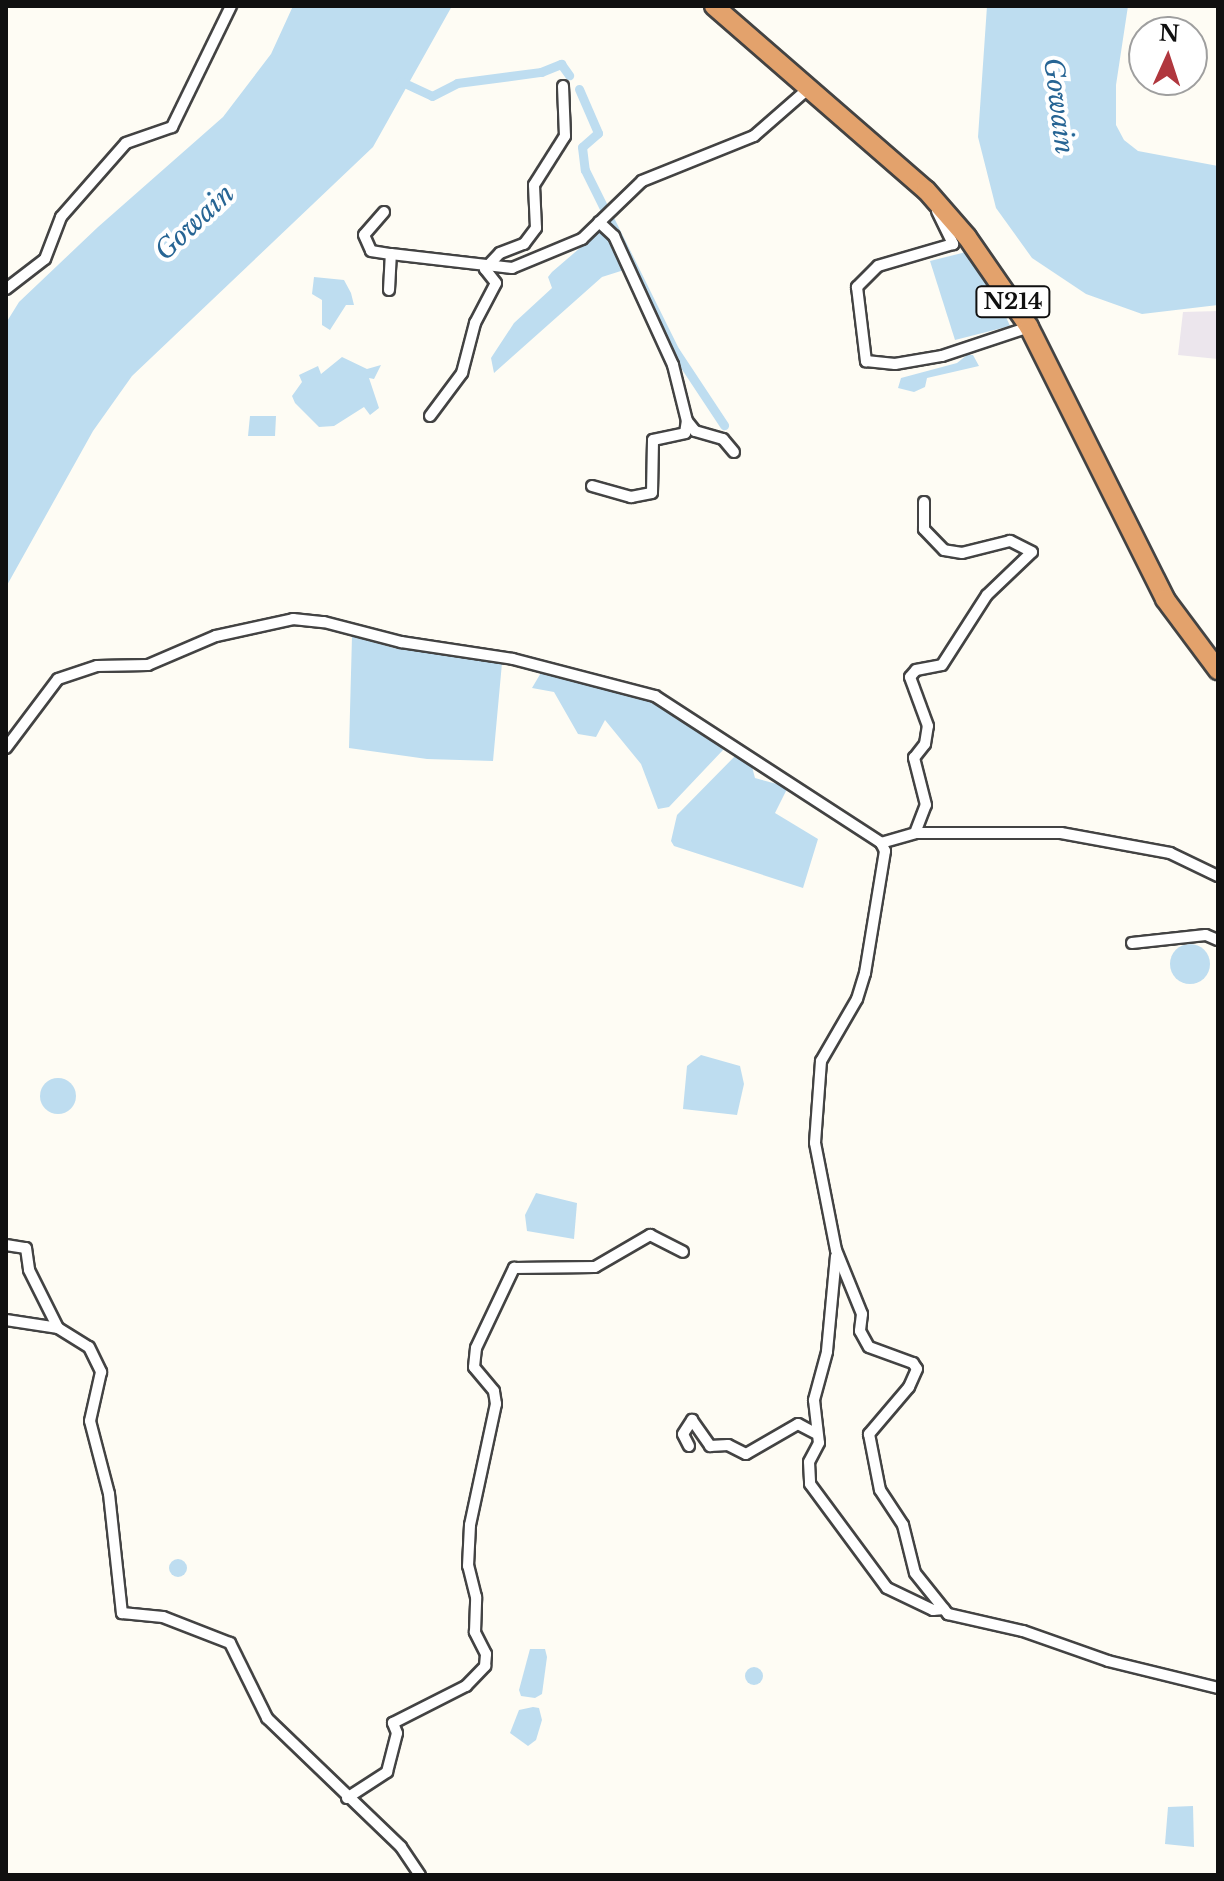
<!DOCTYPE html>
<html>
<head>
<meta charset="utf-8">
<style>
  body { margin:0 }
  #map { position:relative; width:1224px; height:1881px; overflow:hidden; background:#fefcf4; font-family:"Libre Baskerville",serif }
  div>[style] { position:absolute }
  [style*='--x'] { left:calc(var(--x)*1px); top:calc(var(--y)*1px); width:calc(var(--w)*1px); rotate:calc(var(--a)*1deg) }
  .industrial>* { inset:0; background:#ece6ed }
  .water>* { inset:0; background:#beddf0 }
  .round { border-radius:50% }
  .canal>* { height:9px; margin:-4.5px; padding:0 4.5px; transform-origin:4.5px; border-radius:4.5px; background:#beddf0 }
  .roads { filter:drop-shadow(2px 0 #434343) drop-shadow(-2px 0 #434343) drop-shadow(0 2px #434343) drop-shadow(0 -2px #434343) }
  .street>* { height:10px; margin:-5px; padding:0 5px; transform-origin:5px; border-radius:5px; background:#fff }
  .highway>* { height:18px; margin:-9px; padding:0 9px; transform-origin:9px; border-radius:9px; background:#e3a26c }
  span { translate:-50% -50%; white-space:nowrap; text-align:center; line-height:1.15; -webkit-text-stroke:8px #fff; paint-order:stroke }
  .shield-label span { padding:2px 6px; background:#fff; border:2px solid; border-radius:6px; -webkit-text-stroke-width:0 }
  .shield-label { font-size:22px; color:#101010; font-weight:700 }
  .water-label { font-size:26px; color:#276594; font-style:italic }
  .frame { position:absolute; inset:0; border:8px solid #101010; pointer-events:none }
  .north { position:absolute; left:1128px; top:16px; width:80px; height:80px; box-sizing:border-box; background:#fff; border:2px solid #9f9f9f; border-radius:50%; rotate:3deg; font-size:22px; font-weight:700; line-height:32px; text-align:center; color:#101010 }
  .north::after { content:''; display:block; margin:auto; width:28px; height:36px; background:#b0373e; clip-path:polygon(50% 0,100% 100%,50% 72%,0 100%) }
</style>
</head>
<body>
<div id="map">
  <div class="industrial">
    <div style="clip-path:polygon(1218px 311px,1218px 359px,1178px 355px,1183px 312px)"></div>
  </div>
  <div class="water">
    <div style="clip-path:polygon(293px 6px,452px 6px,373px 147px,132px 376px,93px 431px,6px 587px,6px 323px,19px 302px,98px 227px,223px 117px,271px 54px)"></div>
    <div style="clip-path:polygon(987px 6px,1128px 6px,1116px 85px,1116px 125px,1124px 140px,1138px 151px,1218px 166px,1218px 305px,1142px 314px,1086px 294px,1032px 258px,996px 208px,978px 137px)"></div>
    <div style="clip-path:polygon(602px 229px,624px 270px,602px 277px,494px 373px,491px 358px,514px 323px,552px 288px,548px 277px,552px 272px)"></div>
    <div style="clip-path:polygon(966px 252px,983px 265px,1010px 326px,955px 340px,930px 261px)"></div>
    <div style="clip-path:polygon(314px 277px,344px 280px,351px 293px,354px 305px,346px 305px,330px 330px,322px 325px,322px 300px,312px 294px)"></div>
    <div style="clip-path:polygon(967px 355px,973px 355px,979px 366px,927px 378px,925px 387px,914px 392px,898px 388px,901px 378px,957px 363px)"></div>
    <div style="clip-path:polygon(342px 357px,367px 369px,381px 365px,374px 379px,369px 378px,379px 408px,370px 415px,364px 407px,334px 426px,319px 427px,295px 403px,292px 396px,302px 382px,299px 375px,318px 366px,321px 374px)"></div>
    <div style="clip-path:polygon(250px 416px,276px 416px,275px 436px,248px 436px)"></div>
    <div style="clip-path:polygon(352px 636px,394px 648px,502px 663px,493px 761px,427px 759px,349px 748px)"></div>
    <div style="clip-path:polygon(542px 671px,657px 700px,724px 743px,723px 750px,669px 807px,658px 809px,641px 764px,605px 720px,596px 737px,578px 734px,554px 692px,532px 688px)"></div>
    <div style="clip-path:polygon(738px 753px,751px 763px,755px 778px,788px 787px,775px 813px,818px 839px,803px 888px,674px 846px,671px 841px,677px 815px)"></div>
    <div class="round" style="left:1170px;top:944px;width:40px;height:40px"></div>
    <div style="clip-path:polygon(701px 1055px,740px 1066px,744px 1084px,737px 1115px,683px 1109px,687px 1066px)"></div>
    <div class="round" style="left:40px;top:1078px;width:36px;height:36px"></div>
    <div style="clip-path:polygon(536px 1193px,577px 1203px,574px 1239px,527px 1231px,525px 1215px)"></div>
    <div class="round" style="left:169px;top:1559px;width:18px;height:18px"></div>
    <div style="clip-path:polygon(530px 1649px,545px 1649px,547px 1657px,542px 1694px,535px 1698px,521px 1696px,519px 1690px)"></div>
    <div class="round" style="left:745px;top:1667px;width:18px;height:18px"></div>
    <div style="clip-path:polygon(533px 1707px,539px 1708px,542px 1720px,536px 1740px,528px 1746px,510px 1733px,519px 1710px)"></div>
    <div style="clip-path:polygon(1193px 1806px,1194px 1847px,1165px 1844px,1168px 1807px)"></div>
  </div>
  <div class="canal">
    <div style="--x:400;--y:81;--w:35;--a:25"></div>
    <div style="--x:432;--y:96;--w:28;--a:-27"></div>
    <div style="--x:457;--y:83;--w:85;--a:-7.5"></div>
    <div style="--x:541;--y:72;--w:22;--a:-22"></div>
    <div style="--x:561;--y:64;--w:14;--a:54"></div>
    <div style="--x:579;--y:89;--w:48;--a:66.6"></div>
    <div style="--x:598;--y:133;--w:21;--a:139"></div>
    <div style="--x:582;--y:147;--w:23;--a:83"></div>
    <div style="--x:585;--y:170;--w:202;--a:63.6"></div>
    <div style="--x:675;--y:351;--w:89;--a:56.5"></div>
  </div>
  <div class="roads">
    <div class="street">
      <div style="--x:937;--y:211;--w:37;--a:64"></div>
      <div style="--x:953;--y:244;--w:78;--a:163.7"></div>
      <div style="--x:878;--y:266;--w:30;--a:135"></div>
      <div style="--x:857;--y:287;--w:75;--a:83.1"></div>
      <div style="--x:866;--y:361;--w:29;--a:6"></div>
      <div style="--x:895;--y:364;--w:48;--a:-9.7"></div>
      <div style="--x:942;--y:356;--w:92;--a:-18.4"></div>
      <div style="--x:384;--y:212;--w:30;--a:131"></div>
      <div style="--x:364;--y:235;--w:17;--a:66"></div>
      <div style="--x:371;--y:251;--w:20;--a:9"></div>
      <div style="--x:599;--y:222;--w:21;--a:43"></div>
      <div style="--x:614;--y:236;--w:142;--a:65.4"></div>
      <div style="--x:673;--y:365;--w:58;--a:76"></div>
      <div style="--x:687;--y:421;--w:13;--a:51"></div>
      <div style="--x:695;--y:431;--w:29;--a:16"></div>
      <div style="--x:723;--y:439;--w:17;--a:50"></div>
      <div style="--x:6;--y:289;--w:49;--a:-37.6"></div>
      <div style="--x:45;--y:259;--w:45;--a:-69.1"></div>
      <div style="--x:61;--y:217;--w:98;--a:-48.7"></div>
      <div style="--x:126;--y:143;--w:49;--a:-19.2"></div>
      <div style="--x:172;--y:127;--w:135;--a:-64"></div>
      <div style="--x:389;--y:290;--w:36;--a:-87"></div>
      <div style="--x:391;--y:254;--w:122;--a:6.6"></div>
      <div style="--x:512;--y:268;--w:76;--a:-22.5"></div>
      <div style="--x:582;--y:239;--w:83;--a:-44"></div>
      <div style="--x:642;--y:181;--w:121;--a:-21.9"></div>
      <div style="--x:754;--y:136;--w:73;--a:-41.1"></div>
      <div style="--x:430;--y:416;--w:54;--a:-53.3"></div>
      <div style="--x:462;--y:373;--w:52;--a:-75.4"></div>
      <div style="--x:475;--y:323;--w:45;--a:-62.3"></div>
      <div style="--x:496;--y:283;--w:18;--a:-128"></div>
      <div style="--x:485;--y:269;--w:22;--a:-47"></div>
      <div style="--x:500;--y:253;--w:26;--a:-21"></div>
      <div style="--x:524;--y:244;--w:20;--a:-53"></div>
      <div style="--x:536;--y:228;--w:43;--a:-92.7"></div>
      <div style="--x:534;--y:185;--w:58;--a:-57.7"></div>
      <div style="--x:565;--y:136;--w:50;--a:-92.3"></div>
      <div style="--x:592;--y:486;--w:41;--a:15.8"></div>
      <div style="--x:631;--y:497;--w:21;--a:-11"></div>
      <div style="--x:652;--y:493;--w:53;--a:-88.9"></div>
      <div style="--x:653;--y:440;--w:33;--a:-12"></div>
      <div style="--x:685;--y:433;--w:12;--a:-81"></div>
      <div style="--x:6;--y:748;--w:86;--a:-53"></div>
      <div style="--x:58;--y:679;--w:41;--a:-18.4"></div>
      <div style="--x:97;--y:666;--w:51;--a:-1.1"></div>
      <div style="--x:148;--y:665;--w:74;--a:-23.1"></div>
      <div style="--x:216;--y:636;--w:79;--a:-12.4"></div>
      <div style="--x:293;--y:619;--w:31;--a:6"></div>
      <div style="--x:324;--y:622;--w:80;--a:14.6"></div>
      <div style="--x:401;--y:642;--w:113;--a:8.6"></div>
      <div style="--x:513;--y:659;--w:147;--a:14.6"></div>
      <div style="--x:655;--y:696;--w:270;--a:33"></div>
      <div style="--x:881;--y:843;--w:9;--a:63"></div>
      <div style="--x:885;--y:851;--w:124;--a:99.3"></div>
      <div style="--x:865;--y:973;--w:27;--a:107"></div>
      <div style="--x:857;--y:999;--w:72;--a:120.1"></div>
      <div style="--x:821;--y:1061;--w:82;--a:94.2"></div>
      <div style="--x:815;--y:1143;--w:109;--a:78.9"></div>
      <div style="--x:836;--y:1250;--w:69;--a:67.9"></div>
      <div style="--x:862;--y:1314;--w:17;--a:97"></div>
      <div style="--x:860;--y:1331;--w:18;--a:61"></div>
      <div style="--x:869;--y:1347;--w:47;--a:20"></div>
      <div style="--x:913;--y:1363;--w:7;--a:56"></div>
      <div style="--x:917;--y:1369;--w:20;--a:114"></div>
      <div style="--x:909;--y:1387;--w:62;--a:130.4"></div>
      <div style="--x:869;--y:1434;--w:57;--a:78.9"></div>
      <div style="--x:880;--y:1490;--w:42;--a:56.7"></div>
      <div style="--x:903;--y:1525;--w:49;--a:76"></div>
      <div style="--x:915;--y:1573;--w:53;--a:51.2"></div>
      <div style="--x:948;--y:1614;--w:77;--a:12.8"></div>
      <div style="--x:1023;--y:1631;--w:90;--a:19.4"></div>
      <div style="--x:1108;--y:1661;--w:113;--a:13.8"></div>
      <div style="--x:915;--y:833;--w:30;--a:-69"></div>
      <div style="--x:926;--y:805;--w:49;--a:-104.3"></div>
      <div style="--x:914;--y:758;--w:18;--a:-52"></div>
      <div style="--x:925;--y:744;--w:18;--a:-81"></div>
      <div style="--x:928;--y:726;--w:52;--a:-110.2"></div>
      <div style="--x:910;--y:677;--w:9;--a:-49"></div>
      <div style="--x:916;--y:670;--w:26;--a:-11"></div>
      <div style="--x:942;--y:665;--w:83;--a:-57.3"></div>
      <div style="--x:987;--y:595;--w:62;--a:-43.7"></div>
      <div style="--x:1032;--y:552;--w:25;--a:-153"></div>
      <div style="--x:1010;--y:541;--w:49;--a:166"></div>
      <div style="--x:962;--y:553;--w:18;--a:-171"></div>
      <div style="--x:944;--y:550;--w:29;--a:-134"></div>
      <div style="--x:924;--y:529;--w:27;--a:-90"></div>
      <div style="--x:881;--y:843;--w:35;--a:-16"></div>
      <div style="--x:915;--y:833;--w:146;--a:0"></div>
      <div style="--x:1061;--y:833;--w:111;--a:10.4"></div>
      <div style="--x:1170;--y:853;--w:53;--a:25.6"></div>
      <div style="--x:1132;--y:943;--w:74;--a:-6.2"></div>
      <div style="--x:1206;--y:935;--w:13;--a:23"></div>
      <div style="--x:6;--y:1245;--w:20;--a:9"></div>
      <div style="--x:26;--y:1248;--w:22;--a:82"></div>
      <div style="--x:29;--y:1270;--w:65;--a:63.4"></div>
      <div style="--x:836;--y:1256;--w:96;--a:95.4"></div>
      <div style="--x:827;--y:1352;--w:50;--a:105.2"></div>
      <div style="--x:814;--y:1400;--w:43;--a:83.4"></div>
      <div style="--x:819;--y:1443;--w:21;--a:118"></div>
      <div style="--x:809;--y:1462;--w:22;--a:87"></div>
      <div style="--x:810;--y:1484;--w:129;--a:53.5"></div>
      <div style="--x:887;--y:1588;--w:51;--a:25.6"></div>
      <div style="--x:933;--y:1610;--w:11;--a:-5"></div>
      <div style="--x:6;--y:1320;--w:53;--a:8.7"></div>
      <div style="--x:58;--y:1328;--w:36;--a:32"></div>
      <div style="--x:89;--y:1347;--w:28;--a:64"></div>
      <div style="--x:101;--y:1372;--w:50;--a:102.7"></div>
      <div style="--x:90;--y:1421;--w:75;--a:75.4"></div>
      <div style="--x:109;--y:1494;--w:120;--a:83.8"></div>
      <div style="--x:122;--y:1613;--w:41;--a:5.6"></div>
      <div style="--x:163;--y:1617;--w:72;--a:21.2"></div>
      <div style="--x:230;--y:1643;--w:84;--a:63.7"></div>
      <div style="--x:267;--y:1718;--w:186;--a:43.9"></div>
      <div style="--x:401;--y:1847;--w:34;--a:56"></div>
      <div style="--x:689;--y:1446;--w:13;--a:-117"></div>
      <div style="--x:683;--y:1434;--w:17;--a:-57"></div>
      <div style="--x:692;--y:1420;--w:32;--a:55"></div>
      <div style="--x:710;--y:1446;--w:18;--a:-3"></div>
      <div style="--x:728;--y:1445;--w:20;--a:27"></div>
      <div style="--x:746;--y:1454;--w:60;--a:-30"></div>
      <div style="--x:798;--y:1424;--w:19;--a:28"></div>
      <div style="--x:347;--y:1798;--w:48;--a:-33"></div>
      <div style="--x:387;--y:1772;--w:40;--a:-75.6"></div>
      <div style="--x:397;--y:1733;--w:11;--a:-112"></div>
      <div style="--x:393;--y:1723;--w:82;--a:-26.9"></div>
      <div style="--x:466;--y:1686;--w:28;--a:-46"></div>
      <div style="--x:485;--y:1666;--w:12;--a:-85"></div>
      <div style="--x:486;--y:1654;--w:25;--a:-117"></div>
      <div style="--x:475;--y:1632;--w:35;--a:-88"></div>
      <div style="--x:476;--y:1597;--w:32;--a:-104"></div>
      <div style="--x:468;--y:1566;--w:41;--a:-87.2"></div>
      <div style="--x:470;--y:1525;--w:124;--a:-77.9"></div>
      <div style="--x:496;--y:1404;--w:13;--a:-99"></div>
      <div style="--x:494;--y:1391;--w:31;--a:-130"></div>
      <div style="--x:474;--y:1367;--w:19;--a:-84"></div>
      <div style="--x:476;--y:1348;--w:89;--a:-64.6"></div>
      <div style="--x:514;--y:1268;--w:81;--a:-0.7"></div>
      <div style="--x:595;--y:1267;--w:64;--a:-30.2"></div>
      <div style="--x:650;--y:1235;--w:37;--a:27"></div>
    </div>
    <div class="highway">
      <div style="--x:714;--y:6;--w:281;--a:41"></div>
      <div style="--x:926;--y:190;--w:62;--a:48.9"></div>
      <div style="--x:967;--y:237;--w:109;--a:55.4"></div>
      <div style="--x:1029;--y:327;--w:304;--a:63.4"></div>
      <div style="--x:1165;--y:599;--w:89;--a:53.3"></div>
    </div>
  </div>
  <div class="shield-label">
    <span style="left:1013px;top:302px">N214</span>
  </div>
  <div class="water-label">
    <span style="left:1058px;top:106px;rotate:83deg">Gowain</span>
    <span style="left:195px;top:223px;rotate:-43deg">Gowain</span>
  </div>
  <div class="frame"></div>
  <div class="north">N</div>
</div>
</body>
</html>
